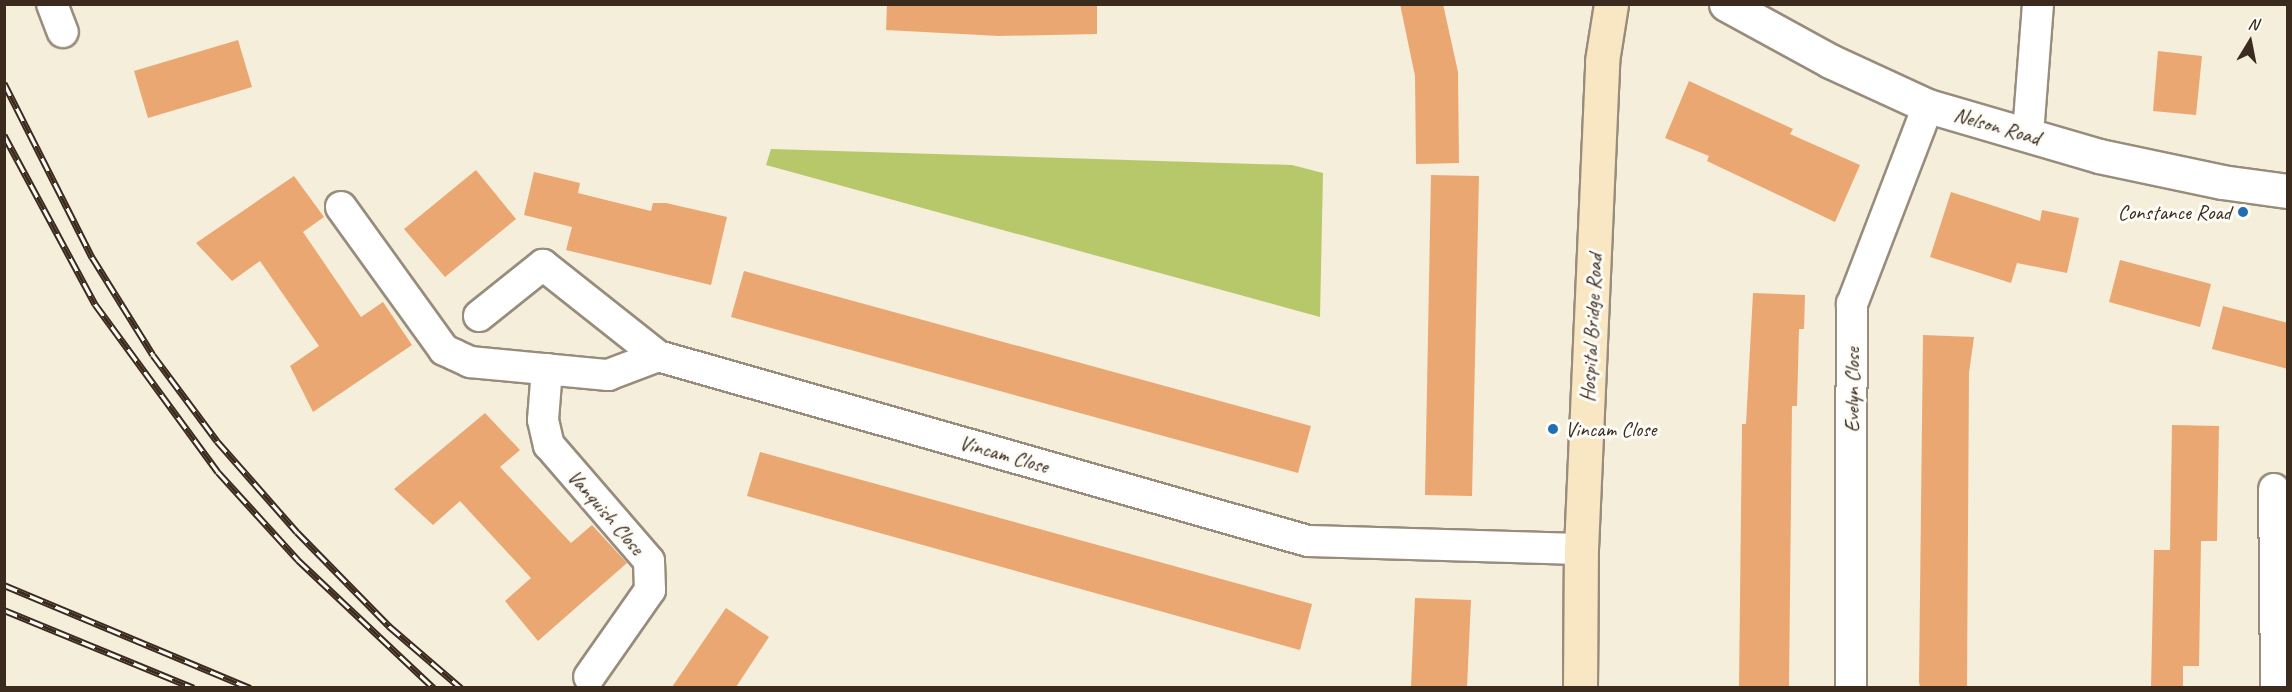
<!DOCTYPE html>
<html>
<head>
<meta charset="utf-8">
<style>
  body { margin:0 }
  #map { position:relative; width:2292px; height:692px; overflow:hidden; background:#f5eeda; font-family:Caveat,sans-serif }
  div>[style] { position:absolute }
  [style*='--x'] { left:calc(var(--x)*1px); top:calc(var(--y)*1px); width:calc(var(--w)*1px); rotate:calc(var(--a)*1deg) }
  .green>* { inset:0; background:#b7c86b }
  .building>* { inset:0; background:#eba771 }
  .roads { filter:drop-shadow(2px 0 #988c7c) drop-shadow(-2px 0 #988c7c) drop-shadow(0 2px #988c7c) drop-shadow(0 -2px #988c7c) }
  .minor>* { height:30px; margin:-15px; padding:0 15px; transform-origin:15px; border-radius:15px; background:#fff }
  .tertiary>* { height:33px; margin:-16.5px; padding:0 16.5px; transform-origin:16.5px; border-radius:16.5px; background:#fff }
  .secondary>* { height:33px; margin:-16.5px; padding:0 16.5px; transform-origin:16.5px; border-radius:16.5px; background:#f9e7c3 }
  .rail>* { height:7px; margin-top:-3.5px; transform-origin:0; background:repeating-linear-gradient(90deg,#fdfcf7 0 14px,#3b2a1e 0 28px); box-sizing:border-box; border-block:2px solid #3b2a1e }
  .dots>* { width:16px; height:16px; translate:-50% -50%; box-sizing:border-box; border:3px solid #fdfcf7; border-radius:50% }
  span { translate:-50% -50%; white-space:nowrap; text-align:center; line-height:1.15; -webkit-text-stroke:6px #fdfcf7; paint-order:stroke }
  .street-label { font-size:21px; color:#3b2a1e }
  .poi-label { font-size:21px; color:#3b2a1e }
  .right { translate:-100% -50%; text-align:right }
  .left { translate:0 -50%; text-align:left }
  .frame { position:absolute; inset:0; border:6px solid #3b2a1e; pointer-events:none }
  .north { position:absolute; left:2220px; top:12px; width:60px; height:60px; -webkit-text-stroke:4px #fdfcf7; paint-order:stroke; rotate:10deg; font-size:16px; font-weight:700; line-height:24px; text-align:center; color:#3b2a1e }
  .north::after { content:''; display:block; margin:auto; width:21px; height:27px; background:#3b2a1e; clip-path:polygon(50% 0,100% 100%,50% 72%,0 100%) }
</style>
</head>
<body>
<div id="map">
  <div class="green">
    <div style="clip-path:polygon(771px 149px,1292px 165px,1323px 173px,1320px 317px,766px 165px)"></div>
  </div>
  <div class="building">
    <div style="clip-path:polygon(887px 4px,1097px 4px,1097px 34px,999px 36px,886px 30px)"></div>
    <div style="clip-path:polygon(1400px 4px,1443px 4px,1458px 72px,1459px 163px,1416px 164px,1415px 76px)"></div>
    <div style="clip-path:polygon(238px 40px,252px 87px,148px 118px,134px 71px)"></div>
    <div style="clip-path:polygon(2158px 51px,2202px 56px,2196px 115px,2153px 111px)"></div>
    <div style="clip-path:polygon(1689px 81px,1793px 129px,1790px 134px,1860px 165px,1835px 222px,1707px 161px,1709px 156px,1665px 138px)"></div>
    <div style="clip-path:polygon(476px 170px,516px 219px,445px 277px,404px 229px)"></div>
    <div style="clip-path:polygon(534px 172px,580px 183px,578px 193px,614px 202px,651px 211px,653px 203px,666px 203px,727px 217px,711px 285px,566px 250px,572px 227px,524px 215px)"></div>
    <div style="clip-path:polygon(1431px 175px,1479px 176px,1472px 496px,1425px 495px)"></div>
    <div style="clip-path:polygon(294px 176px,324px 217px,303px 232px,361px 317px,383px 302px,412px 345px,313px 412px,290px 366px,319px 346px,260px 261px,232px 281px,196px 243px)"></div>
    <div style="clip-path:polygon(1951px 192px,2040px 221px,2042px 210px,2079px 218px,2067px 273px,2017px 263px,2011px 283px,1930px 257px)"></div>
    <div style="clip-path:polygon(2120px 260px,2211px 284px,2200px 327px,2109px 302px)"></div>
    <div style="clip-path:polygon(744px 271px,1311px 426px,1298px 473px,731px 317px)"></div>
    <div style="clip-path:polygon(1753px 293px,1805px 295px,1804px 329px,1799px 329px,1797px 406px,1792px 406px,1789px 687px,1739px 687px,1742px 424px,1746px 424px)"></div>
    <div style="clip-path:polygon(2223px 306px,2288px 323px,2288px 369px,2212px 349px)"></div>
    <div style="clip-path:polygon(1923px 335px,1974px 337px,1969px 373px,1967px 687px,1920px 687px,1919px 682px)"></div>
    <div style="clip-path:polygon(485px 413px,520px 450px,500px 467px,571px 543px,592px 525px,627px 563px,538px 641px,505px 601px,531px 578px,460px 501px,433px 525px,394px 489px)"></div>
    <div style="clip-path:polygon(2172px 425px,2219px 426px,2217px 541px,2201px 541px,2199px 666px,2183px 666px,2183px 687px,2151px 687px,2154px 550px,2170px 550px)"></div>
    <div style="clip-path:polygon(760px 452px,1312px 604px,1300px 650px,747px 496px)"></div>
    <div style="clip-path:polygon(1415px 598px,1471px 600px,1467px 687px,1411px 687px)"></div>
    <div style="clip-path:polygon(726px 608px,769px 637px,736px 687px,672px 687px)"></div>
  </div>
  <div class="roads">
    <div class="minor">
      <div style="--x:52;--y:4;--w:30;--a:69"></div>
      <div style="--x:2028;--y:134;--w:130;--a:-85.6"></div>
      <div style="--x:341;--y:207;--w:176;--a:54.2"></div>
      <div style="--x:444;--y:350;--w:12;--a:24"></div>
      <div style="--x:455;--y:355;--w:17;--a:25"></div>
      <div style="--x:470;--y:362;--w:139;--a:5.4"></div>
      <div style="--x:608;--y:375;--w:53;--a:-20.8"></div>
      <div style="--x:479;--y:316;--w:82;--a:-38.6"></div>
      <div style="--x:543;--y:265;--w:147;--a:38.4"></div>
      <div style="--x:658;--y:356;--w:676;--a:15.89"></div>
      <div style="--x:1308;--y:541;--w:273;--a:1.7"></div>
      <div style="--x:547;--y:369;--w:51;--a:94.5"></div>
      <div style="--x:543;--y:420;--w:26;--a:77"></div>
      <div style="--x:549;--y:445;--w:153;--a:49.2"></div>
      <div style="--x:649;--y:561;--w:29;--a:88"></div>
      <div style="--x:650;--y:590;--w:106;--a:125"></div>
      <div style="--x:2274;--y:489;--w:199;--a:89.4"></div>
      <div style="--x:1851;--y:688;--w:384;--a:-89.9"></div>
      <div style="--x:1852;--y:304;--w:212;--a:-69"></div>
    </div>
    <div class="tertiary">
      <div style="--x:1726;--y:4;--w:119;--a:28.7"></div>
      <div style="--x:1830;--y:61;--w:108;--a:24.7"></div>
      <div style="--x:1928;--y:106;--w:178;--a:16.3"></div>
      <div style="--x:2099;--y:156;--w:126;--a:11.9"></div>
      <div style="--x:2222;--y:182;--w:67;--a:7.8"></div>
    </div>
    <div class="secondary">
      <div style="--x:1580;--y:688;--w:139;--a:-89.6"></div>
      <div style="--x:1581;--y:549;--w:488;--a:-87.5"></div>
      <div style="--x:1602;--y:61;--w:58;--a:-81"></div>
    </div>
  </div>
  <div class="rail">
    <div style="--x:4;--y:83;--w:195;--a:63.2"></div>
    <div style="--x:92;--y:257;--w:115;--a:58.1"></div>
    <div style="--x:153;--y:355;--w:107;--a:53.3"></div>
    <div style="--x:217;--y:441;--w:121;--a:48.7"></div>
    <div style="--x:297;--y:532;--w:132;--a:45.6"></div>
    <div style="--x:389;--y:626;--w:95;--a:40.7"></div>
    <div style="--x:4;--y:135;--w:192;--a:61.7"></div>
    <div style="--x:95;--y:304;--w:208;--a:53.8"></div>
    <div style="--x:218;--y:472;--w:119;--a:47.7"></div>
    <div style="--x:298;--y:560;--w:187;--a:43.3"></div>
    <div style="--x:4;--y:585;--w:267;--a:22.7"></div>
    <div style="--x:4;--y:610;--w:205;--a:22.3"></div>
  </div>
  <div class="dots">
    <div style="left:2243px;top:212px;background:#1f6fb2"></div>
    <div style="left:1553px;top:429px;background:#1f6fb2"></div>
  </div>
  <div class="street-label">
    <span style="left:1997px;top:126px;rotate:16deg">Nelson Road</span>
    <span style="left:1591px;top:328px;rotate:-87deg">Hospital Bridge Road</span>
    <span style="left:1852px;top:390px;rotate:-90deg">Evelyn Close</span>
    <span style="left:1004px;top:454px;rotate:16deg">Vincam Close</span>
    <span style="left:606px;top:512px;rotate:49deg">Vanquish Close</span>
  </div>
  <div class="poi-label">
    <span class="right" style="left:2231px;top:212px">Constance Road</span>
    <span class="left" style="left:1565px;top:429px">Vincam Close</span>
  </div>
  <div class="frame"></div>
  <div class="north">N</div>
</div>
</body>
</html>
